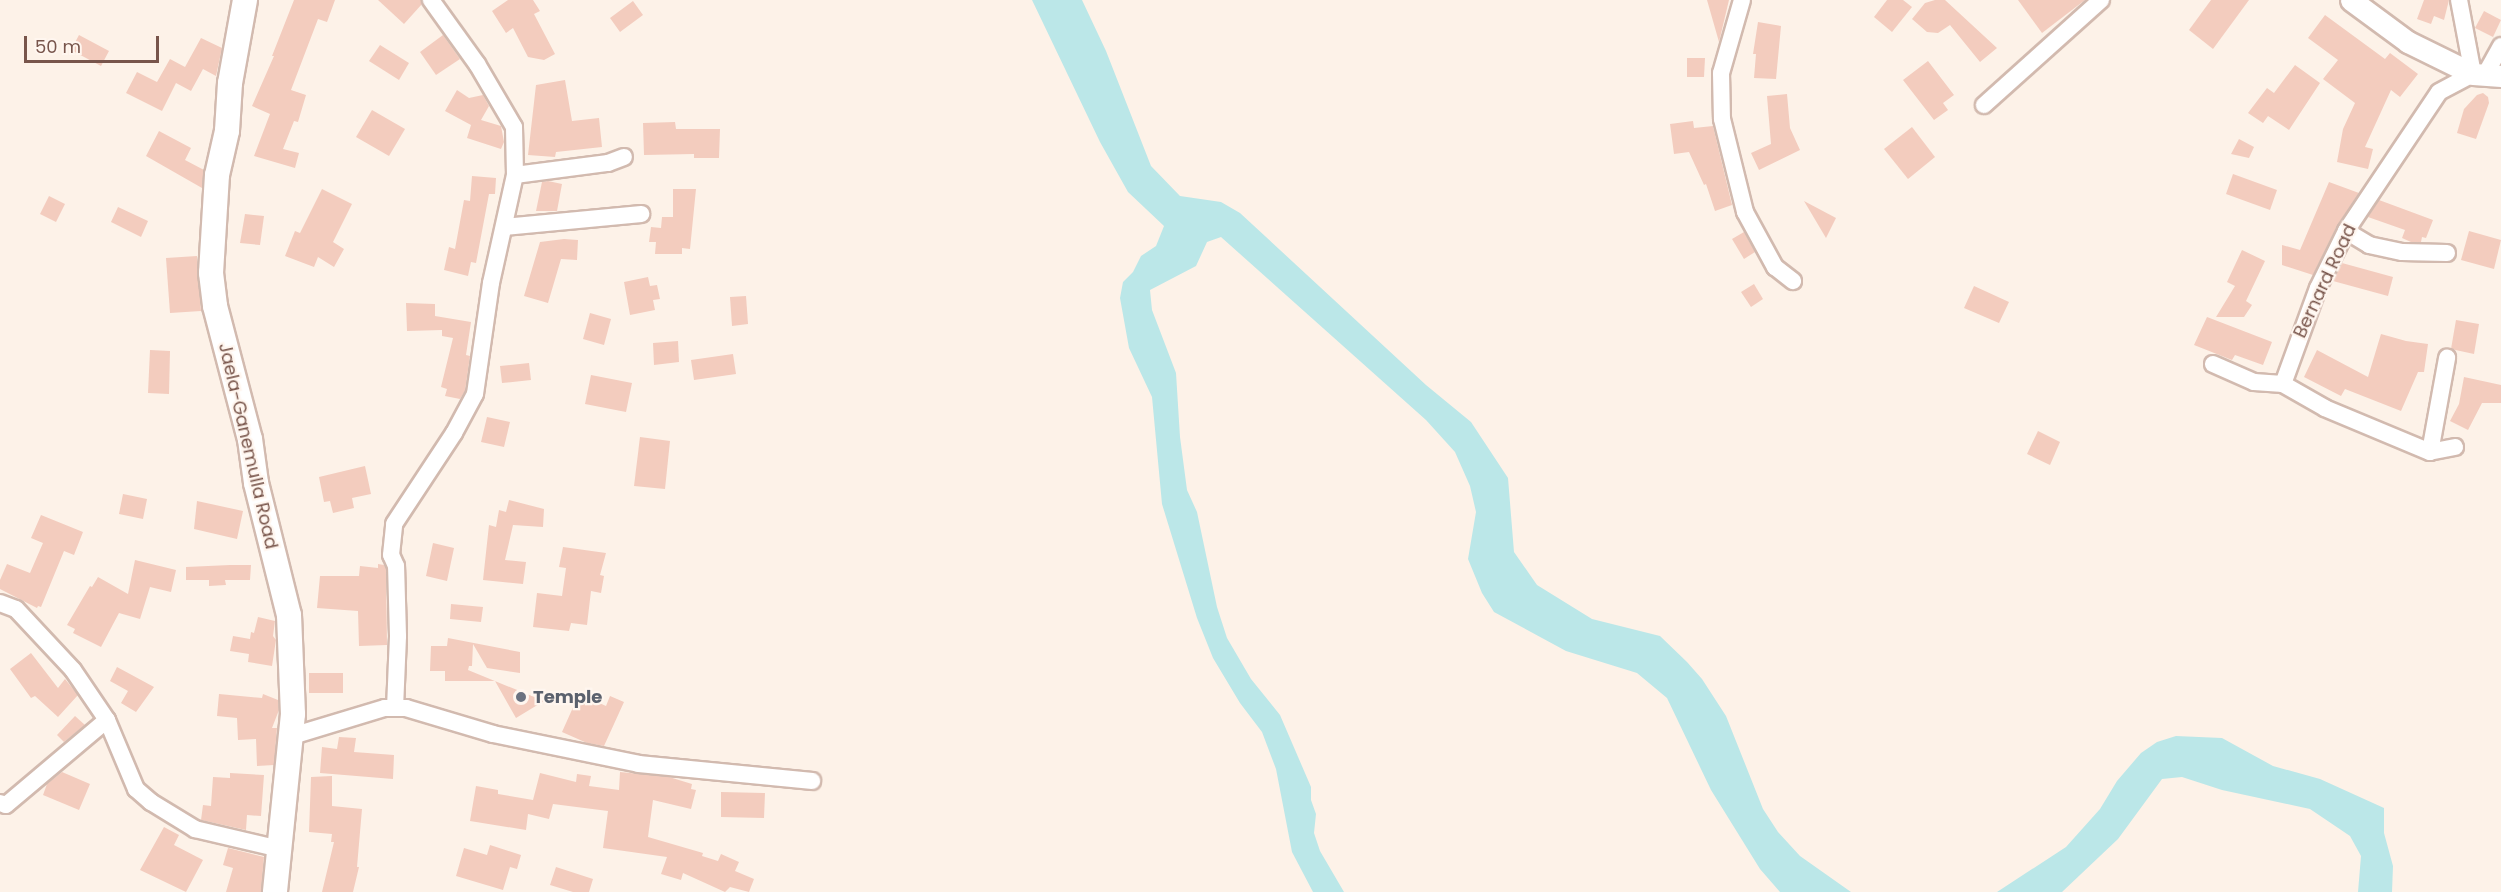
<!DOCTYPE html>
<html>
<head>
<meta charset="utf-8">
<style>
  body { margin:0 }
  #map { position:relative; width:2501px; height:892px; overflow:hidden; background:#fdf2e8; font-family:Poppins,sans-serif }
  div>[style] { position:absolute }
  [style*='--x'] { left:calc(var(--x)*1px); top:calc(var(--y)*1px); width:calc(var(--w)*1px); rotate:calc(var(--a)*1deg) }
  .water>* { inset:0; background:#bbe7e8 }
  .building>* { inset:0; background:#f3ccbe }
  .roads { filter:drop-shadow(2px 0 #d2baaf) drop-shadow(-2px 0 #d2baaf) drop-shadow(0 2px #d2baaf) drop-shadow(0 -2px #d2baaf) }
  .minor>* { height:16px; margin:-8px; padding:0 8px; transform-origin:8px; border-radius:8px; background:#fff }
  .tertiary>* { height:21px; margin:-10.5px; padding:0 10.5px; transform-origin:10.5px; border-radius:10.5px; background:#fff }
  .secondary>* { height:24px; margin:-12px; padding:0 12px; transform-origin:12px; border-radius:12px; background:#fff }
  .dots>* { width:16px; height:16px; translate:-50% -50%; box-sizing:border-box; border:3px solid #fff6ef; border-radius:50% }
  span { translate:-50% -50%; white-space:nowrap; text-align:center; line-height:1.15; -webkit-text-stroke:4.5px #fff6ef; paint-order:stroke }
  .street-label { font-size:18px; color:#78554b }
  .worship-label { font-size:18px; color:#5b616d; font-weight:700 }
  .left { translate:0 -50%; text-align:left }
  .scale { position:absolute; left:24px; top:36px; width:135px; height:27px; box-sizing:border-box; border:3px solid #78554b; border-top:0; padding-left:8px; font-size:18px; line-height:21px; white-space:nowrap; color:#78554b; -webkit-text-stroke:4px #fff6ef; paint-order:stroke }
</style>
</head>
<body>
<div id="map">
  <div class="water">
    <div style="clip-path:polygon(1032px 0,1082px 0,1106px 51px,1151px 166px,1180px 196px,1221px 202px,1240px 213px,1426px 385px,1471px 422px,1508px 478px,1514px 552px,1537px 585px,1592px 619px,1660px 636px,1687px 662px,1702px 679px,1726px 716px,1763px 809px,1778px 832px,1800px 856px,1851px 892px,1780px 892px,1760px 869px,1711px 790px,1667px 698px,1637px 673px,1566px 651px,1494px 612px,1482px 593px,1468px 559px,1476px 512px,1470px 486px,1455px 452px,1426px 420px,1221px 237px,1207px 242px,1196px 266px,1150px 290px,1152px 310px,1176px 373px,1180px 437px,1187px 490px,1197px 512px,1217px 607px,1227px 638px,1251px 679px,1280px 715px,1311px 787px,1311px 800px,1316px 814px,1314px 833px,1320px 851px,1344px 892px,1313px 892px,1292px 852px,1276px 769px,1262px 732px,1240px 703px,1213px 658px,1197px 618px,1162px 504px,1152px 397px,1129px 348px,1120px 298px,1123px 282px,1133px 272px,1141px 256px,1156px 246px,1164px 226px,1128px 192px,1100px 142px)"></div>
    <div style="clip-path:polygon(2176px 736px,2222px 738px,2273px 766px,2320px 779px,2384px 808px,2384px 833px,2393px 866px,2392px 892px,2358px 892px,2361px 856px,2350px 836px,2310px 809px,2222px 790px,2182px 777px,2162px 779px,2118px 839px,2062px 892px,1997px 892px,2066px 847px,2100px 809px,2117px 781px,2141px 753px,2157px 742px)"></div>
  </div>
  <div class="building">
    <div style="clip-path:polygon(294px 0,335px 0,327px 22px,318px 19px,291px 90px,306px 95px,298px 122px,294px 121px,283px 149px,299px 153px,295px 168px,254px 156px,270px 114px,252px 106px,274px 56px,272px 56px)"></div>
    <div style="clip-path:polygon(378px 0,421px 0,422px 4px,404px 24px)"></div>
    <div style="clip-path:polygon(508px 0,533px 0,540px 11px,534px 14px,555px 54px,544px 60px,528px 57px,513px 28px,506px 33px,492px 11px)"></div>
    <div style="clip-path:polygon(1707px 0,1729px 0,1719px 42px)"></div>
    <div style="clip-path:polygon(1887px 0,1903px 0,1912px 7px,1892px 32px,1874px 17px)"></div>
    <div style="clip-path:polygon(1935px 0,1945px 0,1997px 48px,1980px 62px,1950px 25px,1938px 33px,1927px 32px,1912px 19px,1925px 3px)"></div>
    <div style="clip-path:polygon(2018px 0,2085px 0,2042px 33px)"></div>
    <div style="clip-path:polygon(2211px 0,2249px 0,2213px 49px,2189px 30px)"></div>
    <div style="clip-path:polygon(2424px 0,2449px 0,2444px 20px,2434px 16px,2431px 24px,2417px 19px)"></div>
    <div style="clip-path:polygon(633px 1px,643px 15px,620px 32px,610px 18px)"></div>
    <div style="clip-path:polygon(2484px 11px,2501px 20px,2493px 37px,2475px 28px)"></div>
    <div style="clip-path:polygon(2325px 15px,2385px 59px,2390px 53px,2418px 74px,2400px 97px,2391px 90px,2365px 147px,2373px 149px,2368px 169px,2337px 162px,2343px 129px,2355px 103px,2323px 79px,2338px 60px,2308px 38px)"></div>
    <div style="clip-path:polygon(1758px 22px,1781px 26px,1776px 79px,1754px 78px,1756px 54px,1753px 54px)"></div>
    <div style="clip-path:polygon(79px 35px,109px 51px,101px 66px,71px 50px)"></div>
    <div style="clip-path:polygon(443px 35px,460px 59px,436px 75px,420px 52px)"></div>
    <div style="clip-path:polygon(201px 38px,222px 48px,216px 76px,203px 69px,191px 91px,176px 83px,162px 111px,126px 93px,137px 72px,157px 82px,170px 59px,185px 67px)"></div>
    <div style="clip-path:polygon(380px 45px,409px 63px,399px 80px,369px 61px)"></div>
    <div style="clip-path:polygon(1687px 58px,1705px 58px,1704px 77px,1687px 77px)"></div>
    <div style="clip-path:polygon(1928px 61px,1954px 95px,1943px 103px,1948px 110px,1934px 120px,1903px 80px)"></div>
    <div style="clip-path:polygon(2295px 65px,2320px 83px,2289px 130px,2268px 116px,2263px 123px,2248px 113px,2267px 88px,2274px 93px)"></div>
    <div style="clip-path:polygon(565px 80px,572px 121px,599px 118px,602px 147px,556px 152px,555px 157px,528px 155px,536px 85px)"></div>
    <div style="clip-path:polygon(457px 90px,469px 98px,483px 95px,489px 106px,481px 120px,501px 126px,504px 142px,501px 149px,467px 138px,471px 125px,445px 111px)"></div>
    <div style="clip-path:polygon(2483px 93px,2488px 97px,2489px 103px,2476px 139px,2457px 133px,2464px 109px,2477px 95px)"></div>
    <div style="clip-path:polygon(1787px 94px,1790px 128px,1800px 150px,1759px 170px,1751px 153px,1771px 144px,1767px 96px)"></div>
    <div style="clip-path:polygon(372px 110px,405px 129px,389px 156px,356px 137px)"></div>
    <div style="clip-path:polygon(1693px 121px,1694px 128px,1713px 126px,1732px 205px,1715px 211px,1706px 184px,1704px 185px,1689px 152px,1674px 154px,1670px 124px)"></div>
    <div style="clip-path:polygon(675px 122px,676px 129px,720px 129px,719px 158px,694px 158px,694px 154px,644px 155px,643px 123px)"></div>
    <div style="clip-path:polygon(1912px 127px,1935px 157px,1908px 179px,1884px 149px)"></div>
    <div style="clip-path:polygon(159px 131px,191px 148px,185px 160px,204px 170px,202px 188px,146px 156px)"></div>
    <div style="clip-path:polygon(2239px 139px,2254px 147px,2249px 158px,2231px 154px)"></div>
    <div style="clip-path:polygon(2233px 174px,2277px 190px,2270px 210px,2226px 194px)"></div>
    <div style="clip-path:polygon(472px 176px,496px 178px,495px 194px,489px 194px,476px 263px,471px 262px,468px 276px,444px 270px,449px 247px,455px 249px,464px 200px,470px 201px)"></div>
    <div style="clip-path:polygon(548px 181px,562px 184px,557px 211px,536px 211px,542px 182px)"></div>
    <div style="clip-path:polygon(2329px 182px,2359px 193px,2337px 226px,2313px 275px,2282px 265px,2282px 245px,2300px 250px)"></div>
    <div style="clip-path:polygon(322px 189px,352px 204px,333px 242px,344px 249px,334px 267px,318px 257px,314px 267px,285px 256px,295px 231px,300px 233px)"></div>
    <div style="clip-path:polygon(673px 189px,696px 189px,690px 249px,682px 248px,682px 254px,655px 254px,656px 242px,649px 242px,651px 227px,661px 228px,662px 217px,673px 217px)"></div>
    <div style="clip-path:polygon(49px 196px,65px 204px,56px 222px,40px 214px)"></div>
    <div style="clip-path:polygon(2379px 200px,2433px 220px,2426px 238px,2422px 237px,2421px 242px,2411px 242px,2402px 238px,2405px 230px,2368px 217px)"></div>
    <div style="clip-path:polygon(1804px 201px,1836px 218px,1826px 238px)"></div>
    <div style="clip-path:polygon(118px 207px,148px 221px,141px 237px,111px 222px)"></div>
    <div style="clip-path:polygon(245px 214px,264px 216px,260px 245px,240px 243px)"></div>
    <div style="clip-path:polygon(2469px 231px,2501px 240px,2494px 269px,2461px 260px)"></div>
    <div style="clip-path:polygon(1744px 232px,1755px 252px,1744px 259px,1732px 239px)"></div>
    <div style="clip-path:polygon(564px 239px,578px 240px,577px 260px,561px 259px,548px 303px,524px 296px,540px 242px)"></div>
    <div style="clip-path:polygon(2242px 250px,2265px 261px,2246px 301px,2252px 305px,2244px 317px,2216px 317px,2235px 286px,2227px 282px)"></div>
    <div style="clip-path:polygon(197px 256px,201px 311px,170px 313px,166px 258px)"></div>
    <div style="clip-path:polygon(2342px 263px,2393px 277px,2388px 296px,2333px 281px)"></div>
    <div style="clip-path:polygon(648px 277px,650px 286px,657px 285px,660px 299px,653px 300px,655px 310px,630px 315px,624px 282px)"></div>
    <div style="clip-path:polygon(1754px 284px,1763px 299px,1751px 307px,1741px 292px)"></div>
    <div style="clip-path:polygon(1974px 286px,2009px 302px,1999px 323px,1964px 308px)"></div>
    <div style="clip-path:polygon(746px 296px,748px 324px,732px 326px,730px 297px)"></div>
    <div style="clip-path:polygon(406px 303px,435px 304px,435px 316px,471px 322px,466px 355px,470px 356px,465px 391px,460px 399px,445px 396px,447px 389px,441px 387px,453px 338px,442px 336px,442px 330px,407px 331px)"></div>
    <div style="clip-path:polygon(590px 313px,611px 319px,604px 345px,583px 339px)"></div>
    <div style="clip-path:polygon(2207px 317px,2272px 342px,2263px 365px,2235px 355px,2232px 360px,2194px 345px)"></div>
    <div style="clip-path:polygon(2456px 320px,2479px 324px,2474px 354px,2451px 349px)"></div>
    <div style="clip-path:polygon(2381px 334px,2406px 341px,2428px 344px,2424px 372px,2418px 372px,2401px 411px,2345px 389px,2341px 396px,2304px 377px,2317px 350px,2368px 377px)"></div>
    <div style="clip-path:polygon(678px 341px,679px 362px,654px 365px,653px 343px)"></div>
    <div style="clip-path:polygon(150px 350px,170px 351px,169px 394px,148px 393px)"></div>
    <div style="clip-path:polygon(733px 354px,736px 374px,694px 380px,691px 360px)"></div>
    <div style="clip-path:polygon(529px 363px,531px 380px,502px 383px,500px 366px)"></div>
    <div style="clip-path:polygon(591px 375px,632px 383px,626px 412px,585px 404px)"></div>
    <div style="clip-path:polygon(2464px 377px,2501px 385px,2501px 403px,2482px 403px,2468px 430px,2450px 421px,2459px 404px)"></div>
    <div style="clip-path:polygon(487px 417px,510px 422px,504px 447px,481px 442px)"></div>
    <div style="clip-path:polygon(2038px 431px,2060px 442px,2050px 465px,2027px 454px)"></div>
    <div style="clip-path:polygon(640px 437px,670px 441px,665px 489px,634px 486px)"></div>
    <div style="clip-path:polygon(365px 466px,371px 494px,352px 498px,354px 508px,333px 513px,330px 501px,324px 502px,319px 477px)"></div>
    <div style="clip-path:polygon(123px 494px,147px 499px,143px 519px,119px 514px)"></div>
    <div style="clip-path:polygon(509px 500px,544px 509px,543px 527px,513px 525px,505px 560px,526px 562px,523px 584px,483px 580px,489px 525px,496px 527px,499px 510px,506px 512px)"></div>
    <div style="clip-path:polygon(197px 501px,243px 511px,237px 539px,194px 529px)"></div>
    <div style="clip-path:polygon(41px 515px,83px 532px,74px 555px,64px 551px,41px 607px,38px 606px,37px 608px,0 589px,0 580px,7px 564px,30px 573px,43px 543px,31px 538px)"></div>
    <div style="clip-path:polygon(433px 543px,454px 548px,447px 581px,426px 576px)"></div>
    <div style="clip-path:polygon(563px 547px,606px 553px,600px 575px,604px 576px,601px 593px,591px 591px,587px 625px,571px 623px,569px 631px,533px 627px,537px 593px,562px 596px,566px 568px,559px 567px)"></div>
    <div style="clip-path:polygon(135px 560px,176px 570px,171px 592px,150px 587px,140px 619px,119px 613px,101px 647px,73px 633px,75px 629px,67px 625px,90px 586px,92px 587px,98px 577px,128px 594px)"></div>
    <div style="clip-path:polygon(378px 564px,384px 565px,386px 568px,387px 645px,359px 646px,358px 611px,317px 608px,320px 576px,359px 576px,360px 566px,378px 568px)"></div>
    <div style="clip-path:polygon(230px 565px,251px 565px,250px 580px,225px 580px,226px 585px,209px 586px,209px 580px,186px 580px,186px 567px)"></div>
    <div style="clip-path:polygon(451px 604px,483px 607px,481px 622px,450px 619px)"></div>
    <div style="clip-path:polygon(258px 617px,275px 621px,273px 636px,276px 640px,272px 666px,248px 662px,249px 654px,230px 651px,233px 636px,250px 639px,251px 632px,254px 633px)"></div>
    <div style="clip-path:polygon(448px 638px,520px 652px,520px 673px,487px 668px,473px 644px,472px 666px,469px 666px,468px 670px,544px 701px,516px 718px,495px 681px,445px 681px,445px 671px,430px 671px,431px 646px,447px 646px)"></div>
    <div style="clip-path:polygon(31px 653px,58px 688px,65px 679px,78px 695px,58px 717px,35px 696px,31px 698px,10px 669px)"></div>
    <div style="clip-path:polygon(117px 667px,154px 687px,136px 712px,121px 703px,128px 691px,110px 681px)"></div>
    <div style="clip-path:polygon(309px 673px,343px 673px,343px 693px,309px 693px)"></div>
    <div style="clip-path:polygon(219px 694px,262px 698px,263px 694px,278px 700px,279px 710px,272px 728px,277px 728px,274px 765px,257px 766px,256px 739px,238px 740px,237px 718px,217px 716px)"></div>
    <div style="clip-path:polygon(579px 694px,606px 706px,610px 696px,624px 702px,604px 746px,587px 743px,562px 732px)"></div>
    <div style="clip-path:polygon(75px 716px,85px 725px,64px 742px,57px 735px)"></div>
    <div style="clip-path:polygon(339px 737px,356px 738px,354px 752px,394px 755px,393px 779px,320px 773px,322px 747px,337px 749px)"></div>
    <div style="clip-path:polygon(62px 772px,90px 784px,79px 810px,43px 795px,47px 784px)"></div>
    <div style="clip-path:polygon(620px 772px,669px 777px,692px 784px,691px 789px,696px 790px,691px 809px,653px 800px,648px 837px,703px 853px,702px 856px,718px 861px,721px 854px,739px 862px,735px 871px,754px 879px,749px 892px,730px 887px,725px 892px,683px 873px,681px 880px,661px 874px,667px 857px,603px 848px,608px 811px,553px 804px,549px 819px,528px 814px,526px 830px,470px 821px,476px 786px,498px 790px,498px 794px,533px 800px,540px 773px,576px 782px,577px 774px,591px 776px,589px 786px,619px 790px)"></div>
    <div style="clip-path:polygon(230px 773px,264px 775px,261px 816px,247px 815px,246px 830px,201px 820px,203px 805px,211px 806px,213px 777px,230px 778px)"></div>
    <div style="clip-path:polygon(332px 776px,332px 806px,362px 809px,357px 867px,359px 867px,353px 892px,322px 892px,334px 842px,331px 842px,332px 834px,309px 832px,311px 777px)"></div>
    <div style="clip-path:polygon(721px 792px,765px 793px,764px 818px,721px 817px)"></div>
    <div style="clip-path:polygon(164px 827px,179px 835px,174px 845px,203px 860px,186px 892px,140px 870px)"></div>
    <div style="clip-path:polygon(490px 845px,521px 855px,517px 869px,510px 867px,503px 890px,456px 876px,464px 848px,487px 855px)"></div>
    <div style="clip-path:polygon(228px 848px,264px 857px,261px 892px,226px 892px,233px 868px,223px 865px)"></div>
    <div style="clip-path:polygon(556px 867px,593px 879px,589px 892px,573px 892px,550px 885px)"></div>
  </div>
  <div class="roads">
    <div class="minor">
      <div style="--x:1742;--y:0;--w:76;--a:106"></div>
      <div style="--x:1721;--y:73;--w:46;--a:88.8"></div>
      <div style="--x:1722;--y:119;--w:96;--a:76.1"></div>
      <div style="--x:1745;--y:212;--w:63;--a:61.4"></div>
      <div style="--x:1775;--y:267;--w:23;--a:38"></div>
      <div style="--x:2485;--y:75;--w:33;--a:-61"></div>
      <div style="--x:1984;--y:105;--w:157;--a:-41.9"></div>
      <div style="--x:515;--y:175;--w:94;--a:-7.4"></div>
      <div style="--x:608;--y:163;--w:17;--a:-21"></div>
      <div style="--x:504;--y:227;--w:138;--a:-5.4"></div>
      <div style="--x:2346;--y:231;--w:27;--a:31"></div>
      <div style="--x:2369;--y:245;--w:34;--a:12"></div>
      <div style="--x:2402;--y:252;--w:45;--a:1.3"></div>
      <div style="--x:2213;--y:364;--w:45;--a:23.7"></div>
      <div style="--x:2254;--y:382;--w:29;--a:4"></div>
      <div style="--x:2455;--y:447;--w:25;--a:169"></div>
      <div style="--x:2430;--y:452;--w:114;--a:-157.3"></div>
      <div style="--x:2325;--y:408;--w:48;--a:-150.3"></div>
      <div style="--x:2283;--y:384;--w:102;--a:-70"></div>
      <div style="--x:2318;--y:288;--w:64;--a:-63.8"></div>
      <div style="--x:2346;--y:231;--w:167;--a:-56.2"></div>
      <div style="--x:2439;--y:92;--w:38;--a:-28"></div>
      <div style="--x:2473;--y:74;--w:75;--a:-100.7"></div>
      <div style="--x:2430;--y:452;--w:96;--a:-79.7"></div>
      <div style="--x:0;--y:603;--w:17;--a:21"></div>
      <div style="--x:16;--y:609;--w:83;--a:46.9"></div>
      <div style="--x:73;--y:670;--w:60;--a:55.8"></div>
      <div style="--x:107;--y:720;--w:75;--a:67.2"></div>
      <div style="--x:136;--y:789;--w:20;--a:41"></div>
      <div style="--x:151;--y:802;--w:52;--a:31.5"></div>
      <div style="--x:195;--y:829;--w:87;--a:13.2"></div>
      <div style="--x:395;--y:708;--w:72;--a:-87.6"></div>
      <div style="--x:398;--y:636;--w:70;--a:-91.6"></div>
      <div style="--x:396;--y:566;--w:12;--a:-114"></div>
      <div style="--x:391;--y:555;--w:31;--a:-84"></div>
      <div style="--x:394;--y:524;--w:109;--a:-56.6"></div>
      <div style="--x:454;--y:433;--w:44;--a:-61.7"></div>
      <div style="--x:475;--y:394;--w:112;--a:-81.8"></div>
      <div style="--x:491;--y:283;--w:111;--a:-77.5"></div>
      <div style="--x:515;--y:175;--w:48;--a:-91.2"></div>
      <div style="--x:514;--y:127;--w:73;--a:-120.4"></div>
      <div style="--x:477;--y:64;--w:79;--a:-125.7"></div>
      <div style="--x:292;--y:736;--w:97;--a:-16.8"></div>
      <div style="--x:385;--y:708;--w:21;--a:0"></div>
      <div style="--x:406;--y:708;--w:91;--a:16.6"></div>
      <div style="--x:493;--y:734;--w:149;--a:11.6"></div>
      <div style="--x:639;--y:764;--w:174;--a:5.6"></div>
      <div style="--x:0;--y:803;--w:6;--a:18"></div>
      <div style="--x:6;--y:805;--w:132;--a:-40.1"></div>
    </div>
    <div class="tertiary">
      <div style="--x:2351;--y:0;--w:71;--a:36.4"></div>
      <div style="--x:2408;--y:42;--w:72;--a:26.2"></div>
      <div style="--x:2473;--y:74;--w:28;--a:4"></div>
    </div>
    <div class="secondary">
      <div style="--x:245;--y:0;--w:84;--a:100.2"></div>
      <div style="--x:230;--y:83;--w:48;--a:93.6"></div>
      <div style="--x:227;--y:131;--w:45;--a:102.8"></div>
      <div style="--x:217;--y:175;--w:98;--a:93.5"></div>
      <div style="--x:211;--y:273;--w:33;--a:83"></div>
      <div style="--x:215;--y:306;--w:138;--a:75.3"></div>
      <div style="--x:250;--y:439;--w:44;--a:82.2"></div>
      <div style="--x:256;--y:483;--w:136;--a:76"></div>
      <div style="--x:289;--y:615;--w:99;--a:87.7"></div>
      <div style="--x:293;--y:714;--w:179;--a:95.8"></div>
    </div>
  </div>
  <div class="dots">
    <div style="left:521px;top:697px;background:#6b7280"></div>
  </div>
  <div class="street-label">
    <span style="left:2325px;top:281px;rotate:-65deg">Bernard Road</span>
    <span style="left:248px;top:446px;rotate:77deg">Jaela-Ganemulla Road</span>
  </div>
  <div class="worship-label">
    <span class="left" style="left:533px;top:697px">Temple</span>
  </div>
  <div class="scale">50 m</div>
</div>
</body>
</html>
